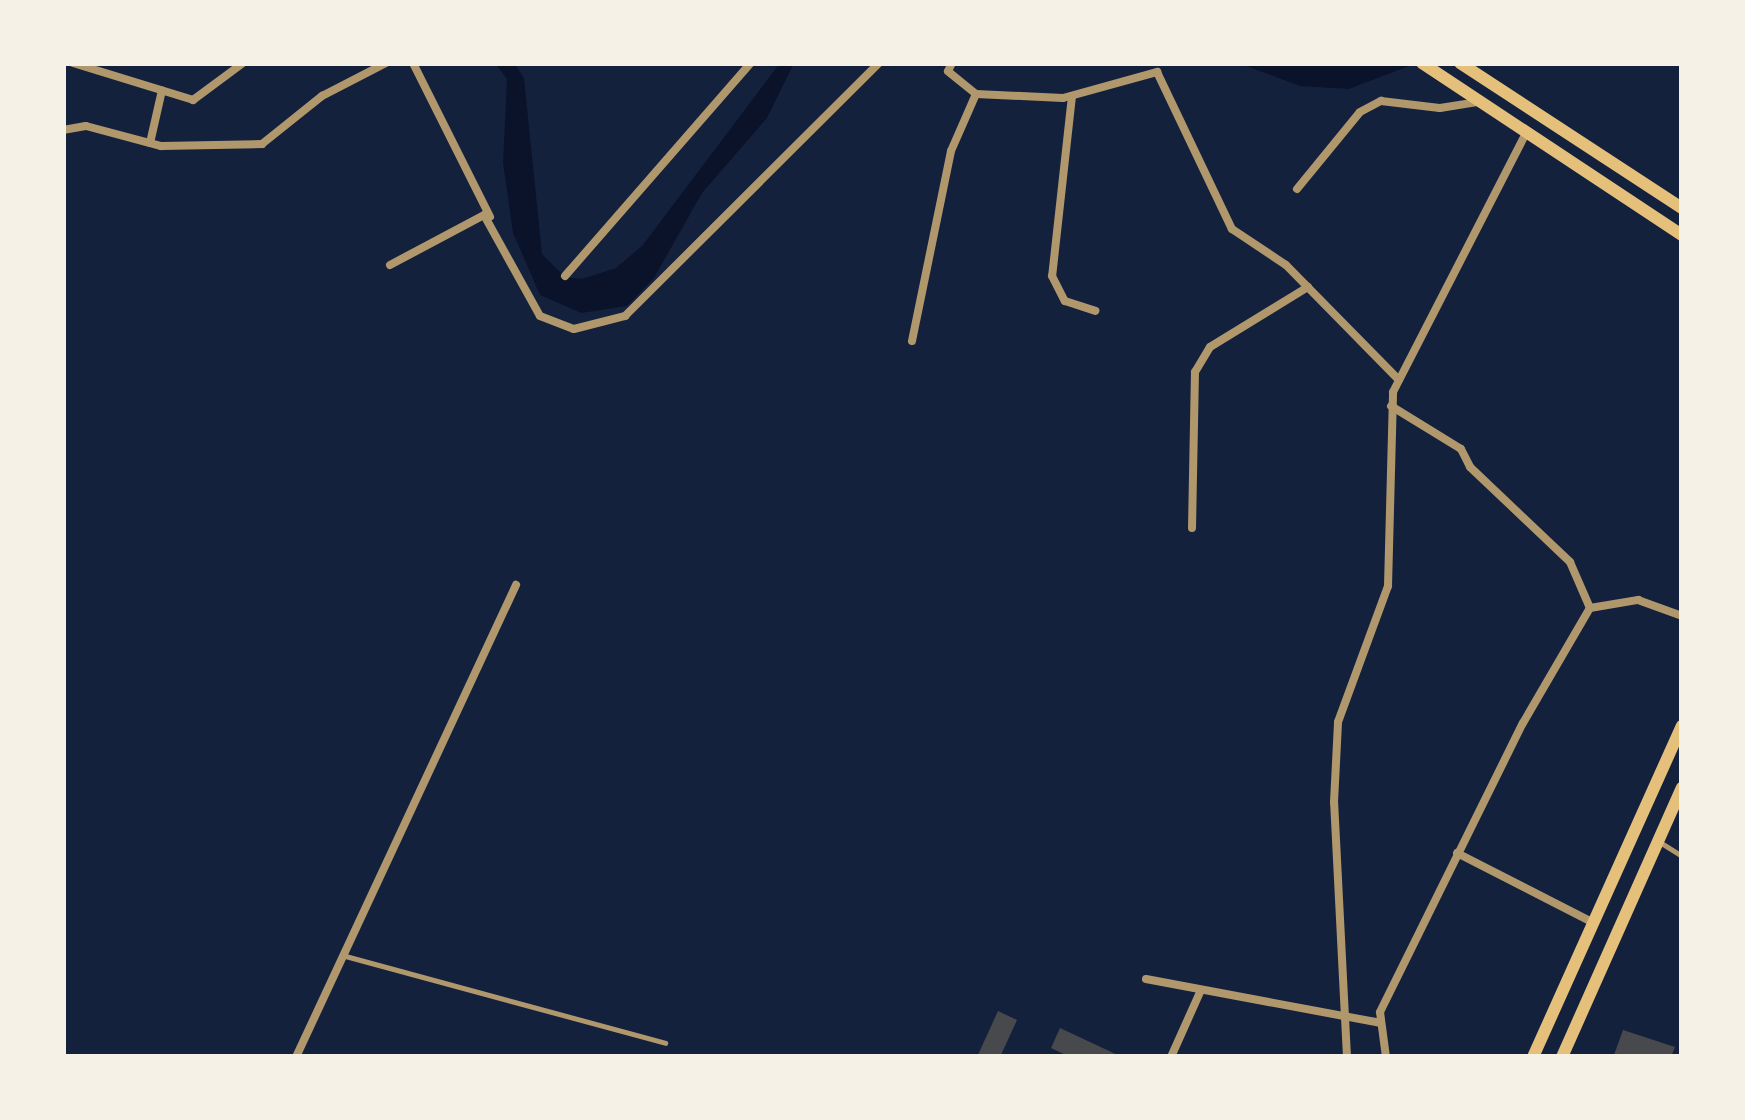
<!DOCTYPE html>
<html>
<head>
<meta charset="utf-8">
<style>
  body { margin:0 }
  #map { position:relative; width:1745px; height:1120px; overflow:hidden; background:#14213d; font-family:Montserrat,sans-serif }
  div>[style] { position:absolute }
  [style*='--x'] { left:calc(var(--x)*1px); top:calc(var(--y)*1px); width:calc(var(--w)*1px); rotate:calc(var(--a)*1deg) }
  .water>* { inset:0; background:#0b132b }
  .building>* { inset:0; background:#48494c }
  .service>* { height:4.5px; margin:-2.25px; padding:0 2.25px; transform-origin:2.25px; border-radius:2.25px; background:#b1986c }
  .minor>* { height:8px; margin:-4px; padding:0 4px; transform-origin:4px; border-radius:4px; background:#b1986c }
  .primary>* { height:12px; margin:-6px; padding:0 6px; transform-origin:6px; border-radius:6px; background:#e5c07b }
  span { translate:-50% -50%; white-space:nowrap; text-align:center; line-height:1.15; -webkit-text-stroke:12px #f6f1e7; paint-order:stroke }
  .frame { position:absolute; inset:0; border:66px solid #f6f1e7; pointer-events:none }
</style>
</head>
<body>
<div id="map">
  <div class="water">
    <div style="clip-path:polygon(495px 63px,514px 63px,524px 78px,542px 254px,565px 277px,582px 279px,616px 268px,642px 246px,780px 63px,794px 63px,767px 118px,702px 193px,654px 278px,627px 306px,581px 313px,540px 295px,513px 233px,503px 163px,507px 79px)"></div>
    <div style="clip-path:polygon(1238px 63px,1417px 63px,1349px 89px,1300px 86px)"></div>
  </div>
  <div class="building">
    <div style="clip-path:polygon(998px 1011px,1017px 1020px,1000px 1057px,977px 1057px)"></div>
    <div style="clip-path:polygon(1060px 1028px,1122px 1057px,1070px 1057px,1051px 1048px)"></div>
    <div style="clip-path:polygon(1623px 1030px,1675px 1047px,1671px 1057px,1614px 1055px)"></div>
  </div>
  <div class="service">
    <div style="--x:1663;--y:844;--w:22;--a:32"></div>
    <div style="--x:342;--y:955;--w:335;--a:15.2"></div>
  </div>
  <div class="minor">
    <div style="--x:73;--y:63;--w:126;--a:17.1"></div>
    <div style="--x:193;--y:100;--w:62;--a:-36.5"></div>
    <div style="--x:413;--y:63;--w:172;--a:63.4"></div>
    <div style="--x:976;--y:94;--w:87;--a:2.6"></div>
    <div style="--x:1063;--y:98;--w:98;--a:-15.5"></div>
    <div style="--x:1157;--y:72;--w:174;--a:64.5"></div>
    <div style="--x:1232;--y:229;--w:65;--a:33.7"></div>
    <div style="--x:1286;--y:265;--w:161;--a:45.5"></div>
    <div style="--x:1072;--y:96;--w:181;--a:96.3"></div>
    <div style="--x:1052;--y:276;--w:28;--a:63"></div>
    <div style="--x:1065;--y:301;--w:32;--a:18"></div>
    <div style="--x:63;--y:130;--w:23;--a:-10"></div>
    <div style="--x:86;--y:126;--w:78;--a:14.9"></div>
    <div style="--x:161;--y:146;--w:101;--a:-1.1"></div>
    <div style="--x:262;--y:144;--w:77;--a:-38.7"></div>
    <div style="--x:322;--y:96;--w:72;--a:-27.3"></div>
    <div style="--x:150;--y:143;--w:54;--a:-77.2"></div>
    <div style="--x:1297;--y:189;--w:99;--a:-50.7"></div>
    <div style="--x:1360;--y:112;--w:24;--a:-28"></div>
    <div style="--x:1381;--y:101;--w:59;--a:6.8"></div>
    <div style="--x:1440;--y:108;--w:39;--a:-9"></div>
    <div style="--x:390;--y:265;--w:106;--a:-28"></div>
    <div style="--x:484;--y:215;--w:115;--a:61"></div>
    <div style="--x:540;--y:316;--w:36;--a:21"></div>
    <div style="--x:574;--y:329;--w:53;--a:-14.3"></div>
    <div style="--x:625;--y:316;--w:359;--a:-44.9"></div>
    <div style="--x:565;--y:276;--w:283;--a:-48.9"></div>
    <div style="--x:912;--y:341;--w:194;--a:-78.4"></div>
    <div style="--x:951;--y:151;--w:62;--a:-66.3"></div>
    <div style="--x:976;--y:94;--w:36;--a:-141"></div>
    <div style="--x:948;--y:71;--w:9;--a:-63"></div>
    <div style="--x:1391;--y:406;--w:82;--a:31.6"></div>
    <div style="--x:1461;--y:449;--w:20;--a:63"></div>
    <div style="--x:1470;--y:467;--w:138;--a:43.5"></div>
    <div style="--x:1570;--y:562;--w:50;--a:66.5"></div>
    <div style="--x:1590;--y:608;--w:49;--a:-9.5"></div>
    <div style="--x:1638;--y:600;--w:47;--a:20"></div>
    <div style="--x:1192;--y:528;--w:156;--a:-88.9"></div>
    <div style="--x:1195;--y:372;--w:29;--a:-59"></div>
    <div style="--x:1210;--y:347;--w:115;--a:-31.5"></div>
    <div style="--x:1457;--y:853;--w:154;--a:27.1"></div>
    <div style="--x:1146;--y:979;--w:238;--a:10.6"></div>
    <div style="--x:296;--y:1057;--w:521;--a:-65.01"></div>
    <div style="--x:1171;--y:1057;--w:73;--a:-65.9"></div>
    <div style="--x:1347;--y:1057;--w:255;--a:-92.9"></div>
    <div style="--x:1334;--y:802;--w:80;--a:-87.1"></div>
    <div style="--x:1338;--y:722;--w:145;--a:-69.8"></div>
    <div style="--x:1388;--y:586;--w:194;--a:-88.5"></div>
    <div style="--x:1393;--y:392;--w:291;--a:-62.8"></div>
    <div style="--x:1386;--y:1057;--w:45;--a:-97.6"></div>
    <div style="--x:1380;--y:1012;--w:322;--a:-63.7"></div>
    <div style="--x:1523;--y:723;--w:133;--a:-59.8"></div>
  </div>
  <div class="primary">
    <div style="--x:1422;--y:63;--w:312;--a:33.5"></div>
    <div style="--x:1460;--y:63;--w:265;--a:33.2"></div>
    <div style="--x:1533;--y:1057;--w:363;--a:-65.8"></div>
    <div style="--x:1562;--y:1057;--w:295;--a:-66"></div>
  </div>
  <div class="frame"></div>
</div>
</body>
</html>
